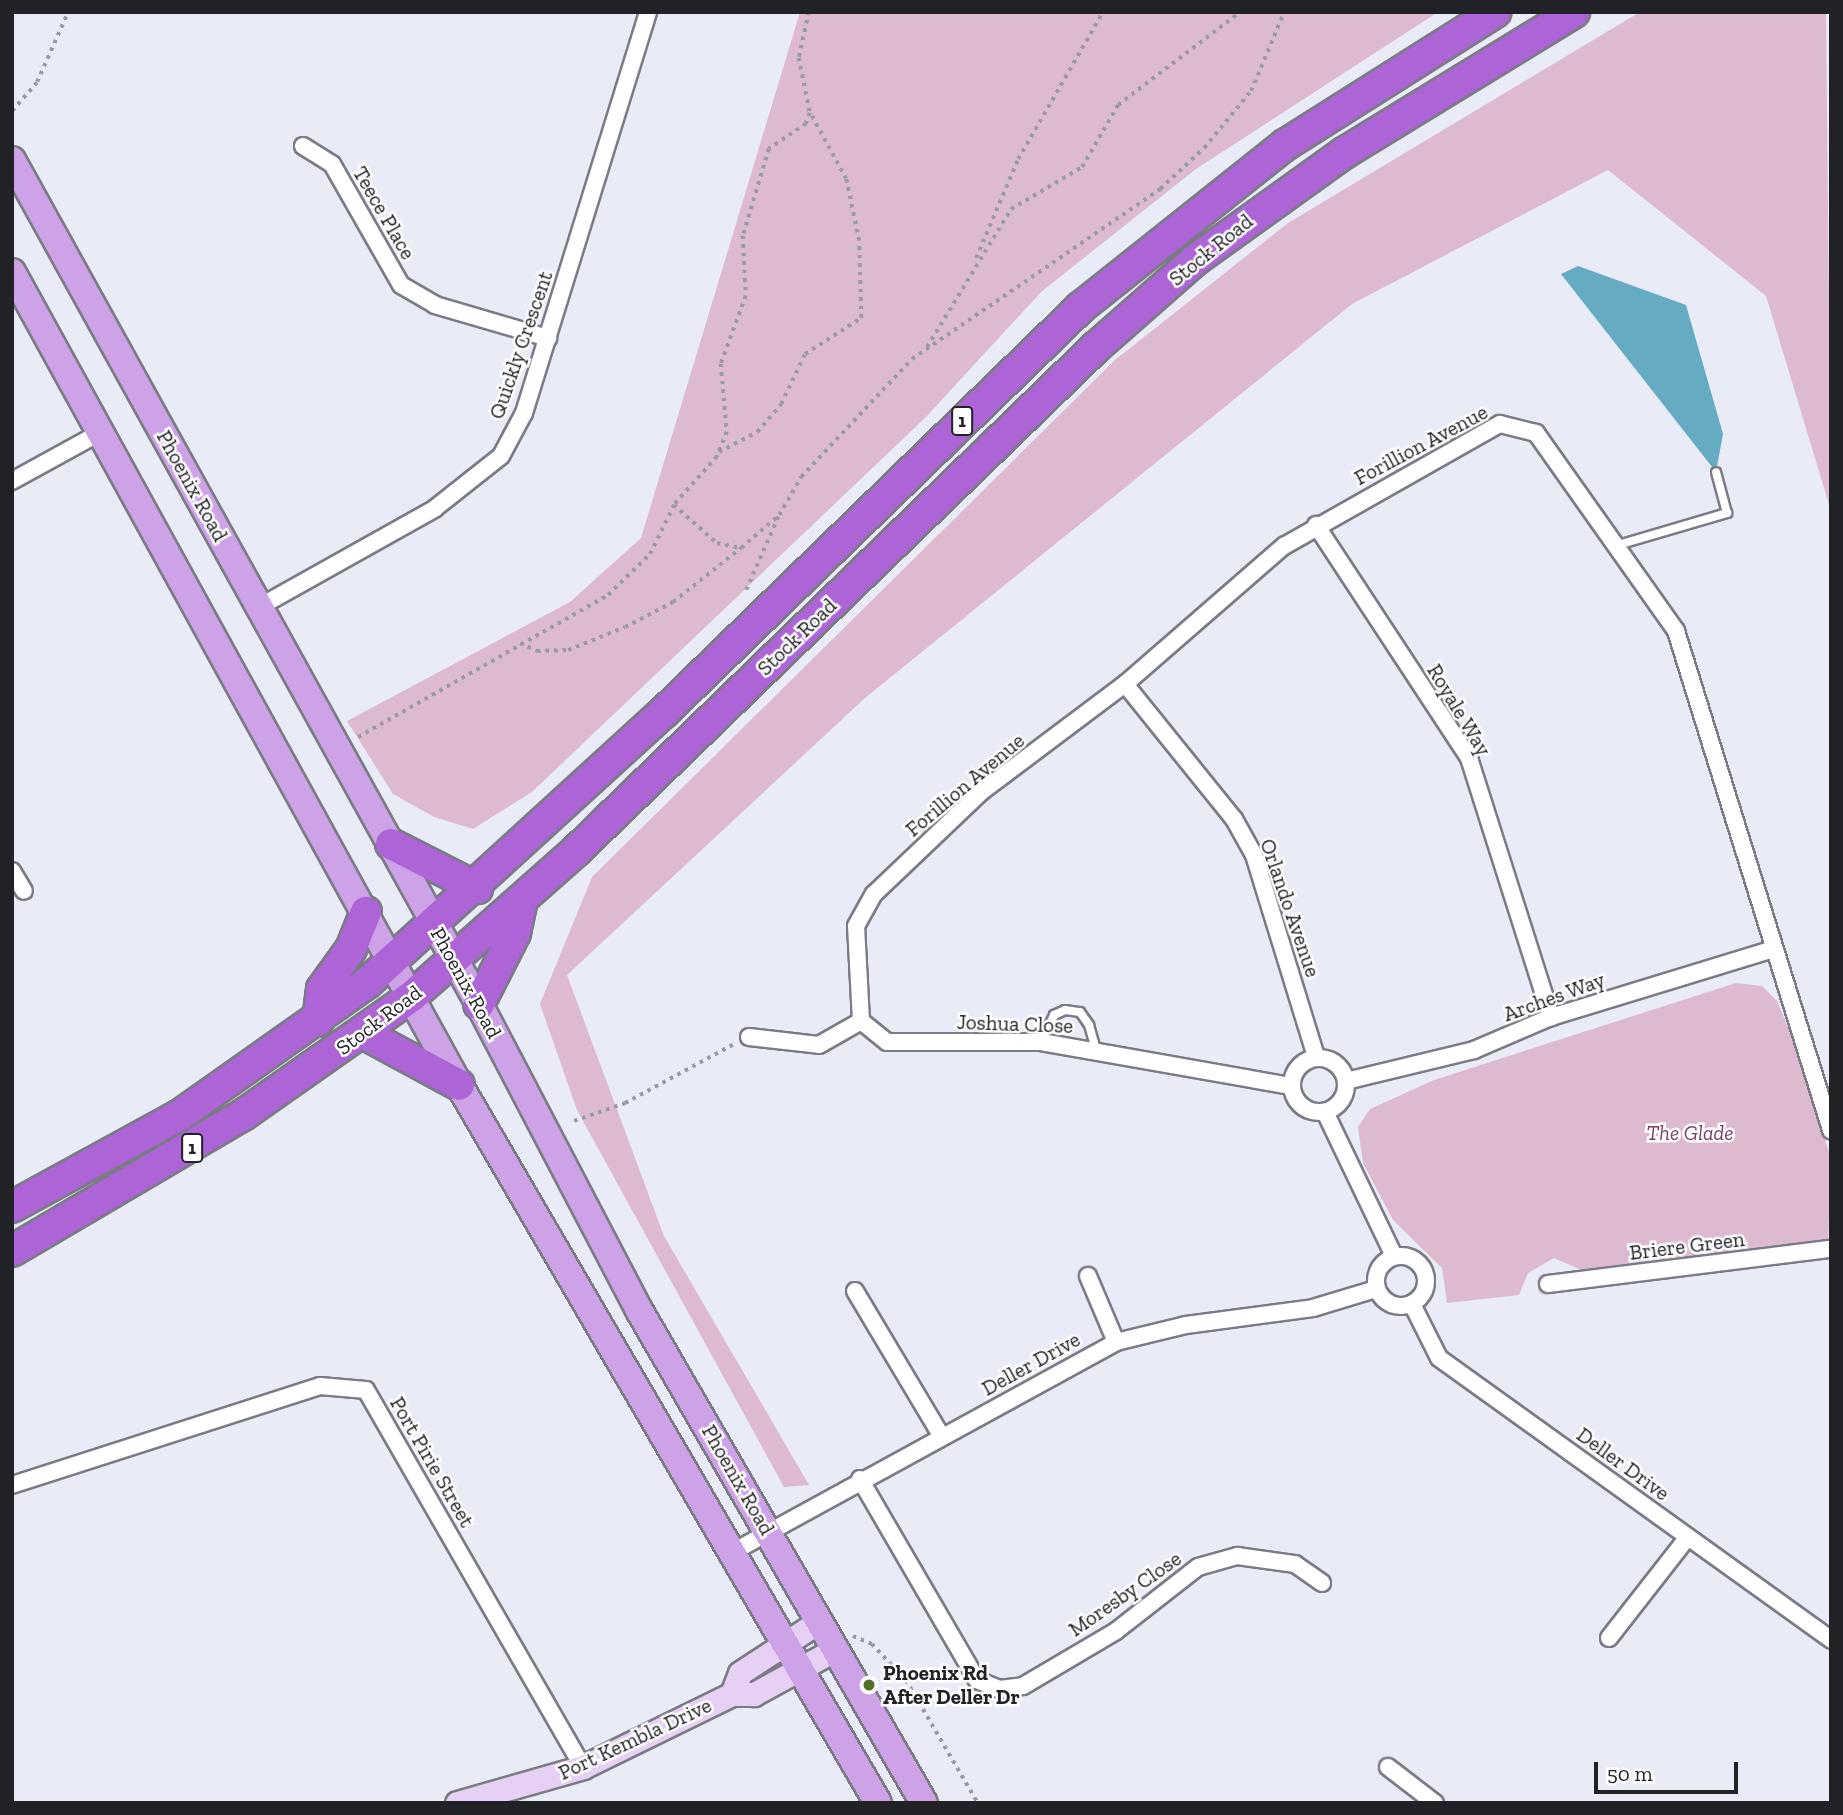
<!DOCTYPE html>
<html>
<head>
<meta charset="utf-8">
<style>
  body { margin:0 }
  #map { position:relative; width:1843px; height:1815px; overflow:hidden; background:#e9ebf6; font-family:"Zilla Slab",serif }
  div>[style] { position:absolute }
  [style*='--x'] { left:calc(var(--x)*1px); top:calc(var(--y)*1px); width:calc(var(--w)*1px); rotate:calc(var(--a)*1deg) }
  .green>* { inset:0; background:#debad0 }
  .water>* { inset:0; background:#65abc1 }
  .path>* { height:3.5px; margin-top:-1.75px; transform-origin:0; background:repeating-linear-gradient(90deg,#999ba3 0 3.5px,transparent 0 8.5px) }
  .roads { filter:drop-shadow(2px 0 #7a7b85) drop-shadow(-2px 0 #7a7b85) drop-shadow(0 2px #7a7b85) drop-shadow(0 -2px #7a7b85) }
  .lane>* { height:8px; margin:-4px; padding:0 4px; transform-origin:4px; border-radius:4px; background:#fff }
  .street>* { height:16px; margin:-8px; padding:0 8px; transform-origin:8px; border-radius:8px; background:#fff }
  .street>.ring { margin:-8px; padding:0; box-sizing:content-box; background:none; border:16px solid #fff; border-radius:50% }
  .secondary>* { height:23px; margin:-11.5px; padding:0 11.5px; transform-origin:11.5px; border-radius:11.5px; background:#e6d0f3 }
  .primary>* { height:26px; margin:-13px; padding:0 13px; transform-origin:13px; border-radius:13px; background:#cda2e7 }
  .highway>* { height:30px; margin:-15px; padding:0 15px; transform-origin:15px; border-radius:15px; background:#ac64d7 }
  .dots>* { width:19px; height:19px; translate:-50% -50%; box-sizing:border-box; border:4px solid #fff; border-radius:50% }
  span { translate:-50% -50%; white-space:nowrap; text-align:center; line-height:1.15; -webkit-text-stroke:5px #fff; paint-order:stroke }
  .shield-label span { padding:2px 5px; background:#fff; border:2px solid; border-radius:5px; -webkit-text-stroke-width:0 }
  .shield-label { font-size:19px; color:#212226; font-weight:700 }
  .street-label { font-size:21px; color:#212226 }
  .park-label { font-size:21px; color:#7e3c68; font-style:italic }
  .poi-label { font-size:21px; color:#212226; font-weight:700 }
  .left { translate:0 -50%; text-align:left }
  .frame { position:absolute; inset:0; border:14px solid #212226; pointer-events:none }
  .scale { position:absolute; left:1594px; top:1762px; width:144px; height:32px; box-sizing:border-box; border:4px solid #212226; border-top:0; padding-left:9px; font-size:21px; line-height:24px; white-space:nowrap; color:#212226; -webkit-text-stroke:5px #fff; paint-order:stroke }
</style>
</head>
<body>
<div id="map">
  <div class="green">
    <div style="clip-path:polygon(800px 12px,1438px 12px,1196px 169px,1041px 292px,926px 417px,532px 792px,473px 829px,434px 817px,393px 794px,347px 721px,570px 602px,641px 538px)"></div>
    <div style="clip-path:polygon(1640px 12px,1826px 12px,1831px 511px,1766px 296px,1608px 170px,1352px 304px,865px 698px,567px 975px,664px 1236px,809px 1485px,784px 1487px,577px 1110px,540px 1004px,592px 877px,1115px 360px,1288px 223px)"></div>
    <div style="clip-path:polygon(1736px 983px,1762px 986px,1777px 1001px,1790px 1032px,1831px 1158px,1828px 1242px,1593px 1275px,1554px 1258px,1528px 1273px,1519px 1295px,1447px 1303px,1442px 1268px,1393px 1220px,1363px 1163px,1358px 1127px,1370px 1109px,1434px 1080px)"></div>
  </div>
  <div class="water">
    <div style="clip-path:polygon(1578px 266px,1686px 305px,1723px 434px,1716px 472px,1561px 274px)"></div>
  </div>
  <div class="path">
    <div style="--x:809;--y:12;--w:47;--a:102.3"></div>
    <div style="--x:799;--y:58;--w:56;--a:78.7"></div>
    <div style="--x:810;--y:113;--w:12;--a:110"></div>
    <div style="--x:806;--y:124;--w:45;--a:146"></div>
    <div style="--x:769;--y:149;--w:91;--a:106.6"></div>
    <div style="--x:743;--y:236;--w:60;--a:87.1"></div>
    <div style="--x:746;--y:296;--w:72;--a:110.2"></div>
    <div style="--x:721;--y:364;--w:68;--a:85"></div>
    <div style="--x:727;--y:432;--w:27;--a:112"></div>
    <div style="--x:717;--y:457;--w:64;--a:131.9"></div>
    <div style="--x:674;--y:505;--w:57;--a:41.5"></div>
    <div style="--x:717;--y:543;--w:25;--a:12"></div>
    <div style="--x:741;--y:548;--w:50;--a:-41"></div>
    <div style="--x:779;--y:515;--w:44;--a:-59.9"></div>
    <div style="--x:801;--y:477;--w:162;--a:-46.8"></div>
    <div style="--x:912;--y:359;--w:301;--a:-34.4"></div>
    <div style="--x:1160;--y:189;--w:60;--a:-43"></div>
    <div style="--x:1204;--y:148;--w:74;--a:-50.5"></div>
    <div style="--x:1251;--y:91;--w:86;--a:-67.3"></div>
    <div style="--x:12;--y:111;--w:38;--a:-49"></div>
    <div style="--x:37;--y:82;--w:77;--a:-66.1"></div>
    <div style="--x:976;--y:258;--w:108;--a:-67"></div>
    <div style="--x:1018;--y:159;--w:170;--a:-60"></div>
    <div style="--x:927;--y:347;--w:162;--a:-58.7"></div>
    <div style="--x:1011;--y:209;--w:82;--a:-30.6"></div>
    <div style="--x:1082;--y:167;--w:72;--a:-59.9"></div>
    <div style="--x:1118;--y:105;--w:153;--a:-37.3"></div>
    <div style="--x:719;--y:452;--w:43;--a:-27.8"></div>
    <div style="--x:757;--y:432;--w:37;--a:-49"></div>
    <div style="--x:781;--y:404;--w:55;--a:-64.4"></div>
    <div style="--x:805;--y:354;--w:67;--a:-32.7"></div>
    <div style="--x:861;--y:318;--w:77;--a:-91.5"></div>
    <div style="--x:859;--y:241;--w:63;--a:-101.8"></div>
    <div style="--x:846;--y:179;--w:75;--a:-118.6"></div>
    <div style="--x:746;--y:590;--w:80;--a:-66.3"></div>
    <div style="--x:520;--y:643;--w:19;--a:25"></div>
    <div style="--x:537;--y:651;--w:31;--a:-2"></div>
    <div style="--x:568;--y:650;--w:61;--a:-22"></div>
    <div style="--x:625;--y:627;--w:54;--a:-27.5"></div>
    <div style="--x:673;--y:602;--w:87;--a:-38.5"></div>
    <div style="--x:358;--y:737;--w:288;--a:-29.6"></div>
    <div style="--x:608;--y:595;--w:59;--a:-44.3"></div>
    <div style="--x:650;--y:554;--w:55;--a:-63.9"></div>
    <div style="--x:574;--y:1121;--w:54;--a:-19.4"></div>
    <div style="--x:625;--y:1103;--w:126;--a:-28.4"></div>
    <div style="--x:853;--y:1636;--w:21;--a:23"></div>
    <div style="--x:872;--y:1644;--w:50;--a:46.6"></div>
    <div style="--x:906;--y:1680;--w:143;--a:59.7"></div>
  </div>
  <div class="roads">
    <div class="lane">
      <div style="--x:1618;--y:545;--w:114;--a:-16.4"></div>
      <div style="--x:1727;--y:513;--w:42;--a:-105"></div>
      <div style="--x:1041;--y:1042;--w:30;--a:-64"></div>
      <div style="--x:1054;--y:1015;--w:12;--a:-24"></div>
      <div style="--x:1065;--y:1010;--w:15;--a:8"></div>
      <div style="--x:1080;--y:1012;--w:16;--a:55"></div>
      <div style="--x:1089;--y:1025;--w:26;--a:74"></div>
    </div>
    <div class="street">
      <div style="--x:303;--y:146;--w:34;--a:32"></div>
      <div style="--x:332;--y:164;--w:139;--a:60.3"></div>
      <div style="--x:401;--y:285;--w:39;--a:30"></div>
      <div style="--x:435;--y:305;--w:118;--a:16.3"></div>
      <div style="--x:12;--y:481;--w:102;--a:-28.8"></div>
      <div style="--x:1316;--y:525;--w:279;--a:56.7"></div>
      <div style="--x:1469;--y:758;--w:272;--a:72.4"></div>
      <div style="--x:259;--y:607;--w:201;--a:-29.2"></div>
      <div style="--x:434;--y:509;--w:85;--a:-38.3"></div>
      <div style="--x:501;--y:456;--w:49;--a:-61.9"></div>
      <div style="--x:524;--y:413;--w:420;--a:-72.8"></div>
      <div style="--x:1125;--y:684;--w:174;--a:51.1"></div>
      <div style="--x:1234;--y:819;--w:41;--a:60.9"></div>
      <div style="--x:1254;--y:855;--w:211;--a:72.9"></div>
      <div style="--x:12;--y:871;--w:23;--a:59"></div>
      <div style="--x:861;--y:1021;--w:95;--a:-93"></div>
      <div style="--x:856;--y:926;--w:37;--a:-61"></div>
      <div style="--x:874;--y:894;--w:148;--a:-43.6"></div>
      <div style="--x:981;--y:792;--w:180;--a:-36.9"></div>
      <div style="--x:1125;--y:684;--w:211;--a:-41"></div>
      <div style="--x:1284;--y:546;--w:248;--a:-29.5"></div>
      <div style="--x:1500;--y:424;--w:37;--a:14"></div>
      <div style="--x:1536;--y:433;--w:242;--a:54.7"></div>
      <div style="--x:1676;--y:631;--w:523;--a:72.74"></div>
      <div style="--x:861;--y:1021;--w:33;--a:39"></div>
      <div style="--x:887;--y:1042;--w:154;--a:0"></div>
      <div style="--x:1041;--y:1042;--w:254;--a:10"></div>
      <div style="--x:749;--y:1037;--w:70;--a:6.5"></div>
      <div style="--x:819;--y:1045;--w:48;--a:-29.7"></div>
      <div class="ring" style="left:1292px;top:1058px;width:38px;height:38px"></div>
      <div style="--x:1346;--y:1081;--w:132;--a:-13.6"></div>
      <div style="--x:1474;--y:1050;--w:84;--a:-23.2"></div>
      <div style="--x:1551;--y:1017;--w:233;--a:-17"></div>
      <div style="--x:1325;--y:1112;--w:160;--a:64.4"></div>
      <div class="ring" style="left:1376px;top:1256px;width:34px;height:34px"></div>
      <div style="--x:1088;--y:1276;--w:72;--a:67"></div>
      <div style="--x:1548;--y:1284;--w:285;--a:-7.1"></div>
      <div style="--x:855;--y:1291;--w:170;--a:59.2"></div>
      <div style="--x:1412;--y:1304;--w:60;--a:63.4"></div>
      <div style="--x:1439;--y:1358;--w:483;--a:35.7"></div>
      <div style="--x:860;--y:1479;--w:233;--a:59.8"></div>
      <div style="--x:977;--y:1680;--w:24;--a:22"></div>
      <div style="--x:999;--y:1689;--w:24;--a:-7"></div>
      <div style="--x:1023;--y:1686;--w:108;--a:-30.6"></div>
      <div style="--x:1116;--y:1631;--w:104;--a:-38"></div>
      <div style="--x:1198;--y:1567;--w:41;--a:-15.8"></div>
      <div style="--x:1237;--y:1556;--w:59;--a:7.9"></div>
      <div style="--x:1295;--y:1564;--w:33;--a:35"></div>
      <div style="--x:12;--y:1485;--w:324;--a:-17.8"></div>
      <div style="--x:320;--y:1386;--w:46;--a:5"></div>
      <div style="--x:366;--y:1390;--w:435;--a:60.1"></div>
      <div style="--x:733;--y:1552;--w:437;--a:-28.7"></div>
      <div style="--x:1116;--y:1342;--w:72;--a:-13.7"></div>
      <div style="--x:1186;--y:1325;--w:128;--a:-7.6"></div>
      <div style="--x:1313;--y:1308;--w:66;--a:-16.8"></div>
      <div style="--x:1609;--y:1638;--w:128;--a:-52"></div>
      <div style="--x:1388;--y:1767;--w:59;--a:37.5"></div>
    </div>
    <div class="secondary">
      <div style="--x:732;--y:1694;--w:22;--a:-69"></div>
      <div style="--x:740;--y:1673;--w:93;--a:-33.2"></div>
      <div style="--x:457;--y:1803;--w:131;--a:-15.9"></div>
      <div style="--x:583;--y:1767;--w:166;--a:-26.1"></div>
      <div style="--x:732;--y:1694;--w:22;--a:0"></div>
      <div style="--x:754;--y:1694;--w:91;--a:-28.8"></div>
    </div>
    <div class="primary">
      <div style="--x:12;--y:160;--w:965;--a:61.04"></div>
      <div style="--x:479;--y:1004;--w:345;--a:62.4"></div>
      <div style="--x:639;--y:1310;--w:569;--a:59.97"></div>
      <div style="--x:12;--y:272;--w:928;--a:61.2"></div>
      <div style="--x:459;--y:1085;--w:831;--a:59.73"></div>
    </div>
    <div class="highway">
      <div style="--x:391;--y:844;--w:97;--a:27.1"></div>
      <div style="--x:479;--y:1004;--w:80;--a:-63.1"></div>
      <div style="--x:515;--y:933;--w:33;--a:-78"></div>
      <div style="--x:318;--y:1021;--w:32;--a:-83"></div>
      <div style="--x:322;--y:989;--w:49;--a:-54.1"></div>
      <div style="--x:351;--y:949;--w:40;--a:-68"></div>
      <div style="--x:363;--y:1033;--w:109;--a:28.4"></div>
      <div style="--x:12;--y:1207;--w:192;--a:-28.7"></div>
      <div style="--x:180;--y:1115;--w:229;--a:-35.2"></div>
      <div style="--x:367;--y:983;--w:402;--a:-42.4"></div>
      <div style="--x:664;--y:712;--w:580;--a:-44.16"></div>
      <div style="--x:1080;--y:308;--w:262;--a:-38.5"></div>
      <div style="--x:1285;--y:145;--w:249;--a:-32.3"></div>
      <div style="--x:12;--y:1251;--w:268;--a:-30.5"></div>
      <div style="--x:243;--y:1115;--w:205;--a:-35.1"></div>
      <div style="--x:411;--y:997;--w:220;--a:-41.5"></div>
      <div style="--x:576;--y:851;--w:723;--a:-44.1"></div>
      <div style="--x:1095;--y:348;--w:133;--a:-41.3"></div>
      <div style="--x:1195;--y:260;--w:183;--a:-35.7"></div>
      <div style="--x:1344;--y:153;--w:270;--a:-31.5"></div>
    </div>
  </div>
  <div class="dots">
    <div style="left:869px;top:1685px;background:#527127"></div>
  </div>
  <div class="shield-label">
    <span style="left:962px;top:421px">1</span>
    <span style="left:192px;top:1148px">1</span>
  </div>
  <div class="street-label">
    <span style="left:384px;top:213px;rotate:60deg">Teece Place</span>
    <span style="left:1211px;top:250px;rotate:-39deg">Stock Road</span>
    <span style="left:521px;top:345px;rotate:-71deg">Quickly Crescent</span>
    <span style="left:1421px;top:445px;rotate:-28deg">Forillion Avenue</span>
    <span style="left:192px;top:486px;rotate:61deg">Phoenix Road</span>
    <span style="left:797px;top:637px;rotate:-44deg">Stock Road</span>
    <span style="left:1459px;top:710px;rotate:59deg">Royale Way</span>
    <span style="left:965px;top:785px;rotate:-40deg">Forillion Avenue</span>
    <span style="left:1290px;top:908px;rotate:71deg">Orlando Avenue</span>
    <span style="left:466px;top:983px;rotate:61deg">Phoenix Road</span>
    <span style="left:1554px;top:997px;rotate:-20deg">Arches Way</span>
    <span style="left:379px;top:1020px;rotate:-37deg">Stock Road</span>
    <span style="left:1015px;top:1024px;rotate:2deg">Joshua Close</span>
    <span style="left:1687px;top:1246px;rotate:-7deg">Briere Green</span>
    <span style="left:1031px;top:1364px;rotate:-29deg">Deller Drive</span>
    <span style="left:432px;top:1462px;rotate:60deg">Port Pirie Street</span>
    <span style="left:1623px;top:1464px;rotate:36deg">Deller Drive</span>
    <span style="left:738px;top:1480px;rotate:60deg">Phoenix Road</span>
    <span style="left:1125px;top:1594px;rotate:-35deg">Moresby Close</span>
    <span style="left:635px;top:1739px;rotate:-25deg">Port Kembla Drive</span>
  </div>
  <div class="park-label">
    <span style="left:1690px;top:1133px">The Glade</span>
  </div>
  <div class="poi-label">
    <span class="left" style="left:883px;top:1685px">Phoenix Rd<br>After Deller Dr</span>
  </div>
  <div class="frame"></div>
  <div class="scale">50 m</div>
</div>
</body>
</html>
